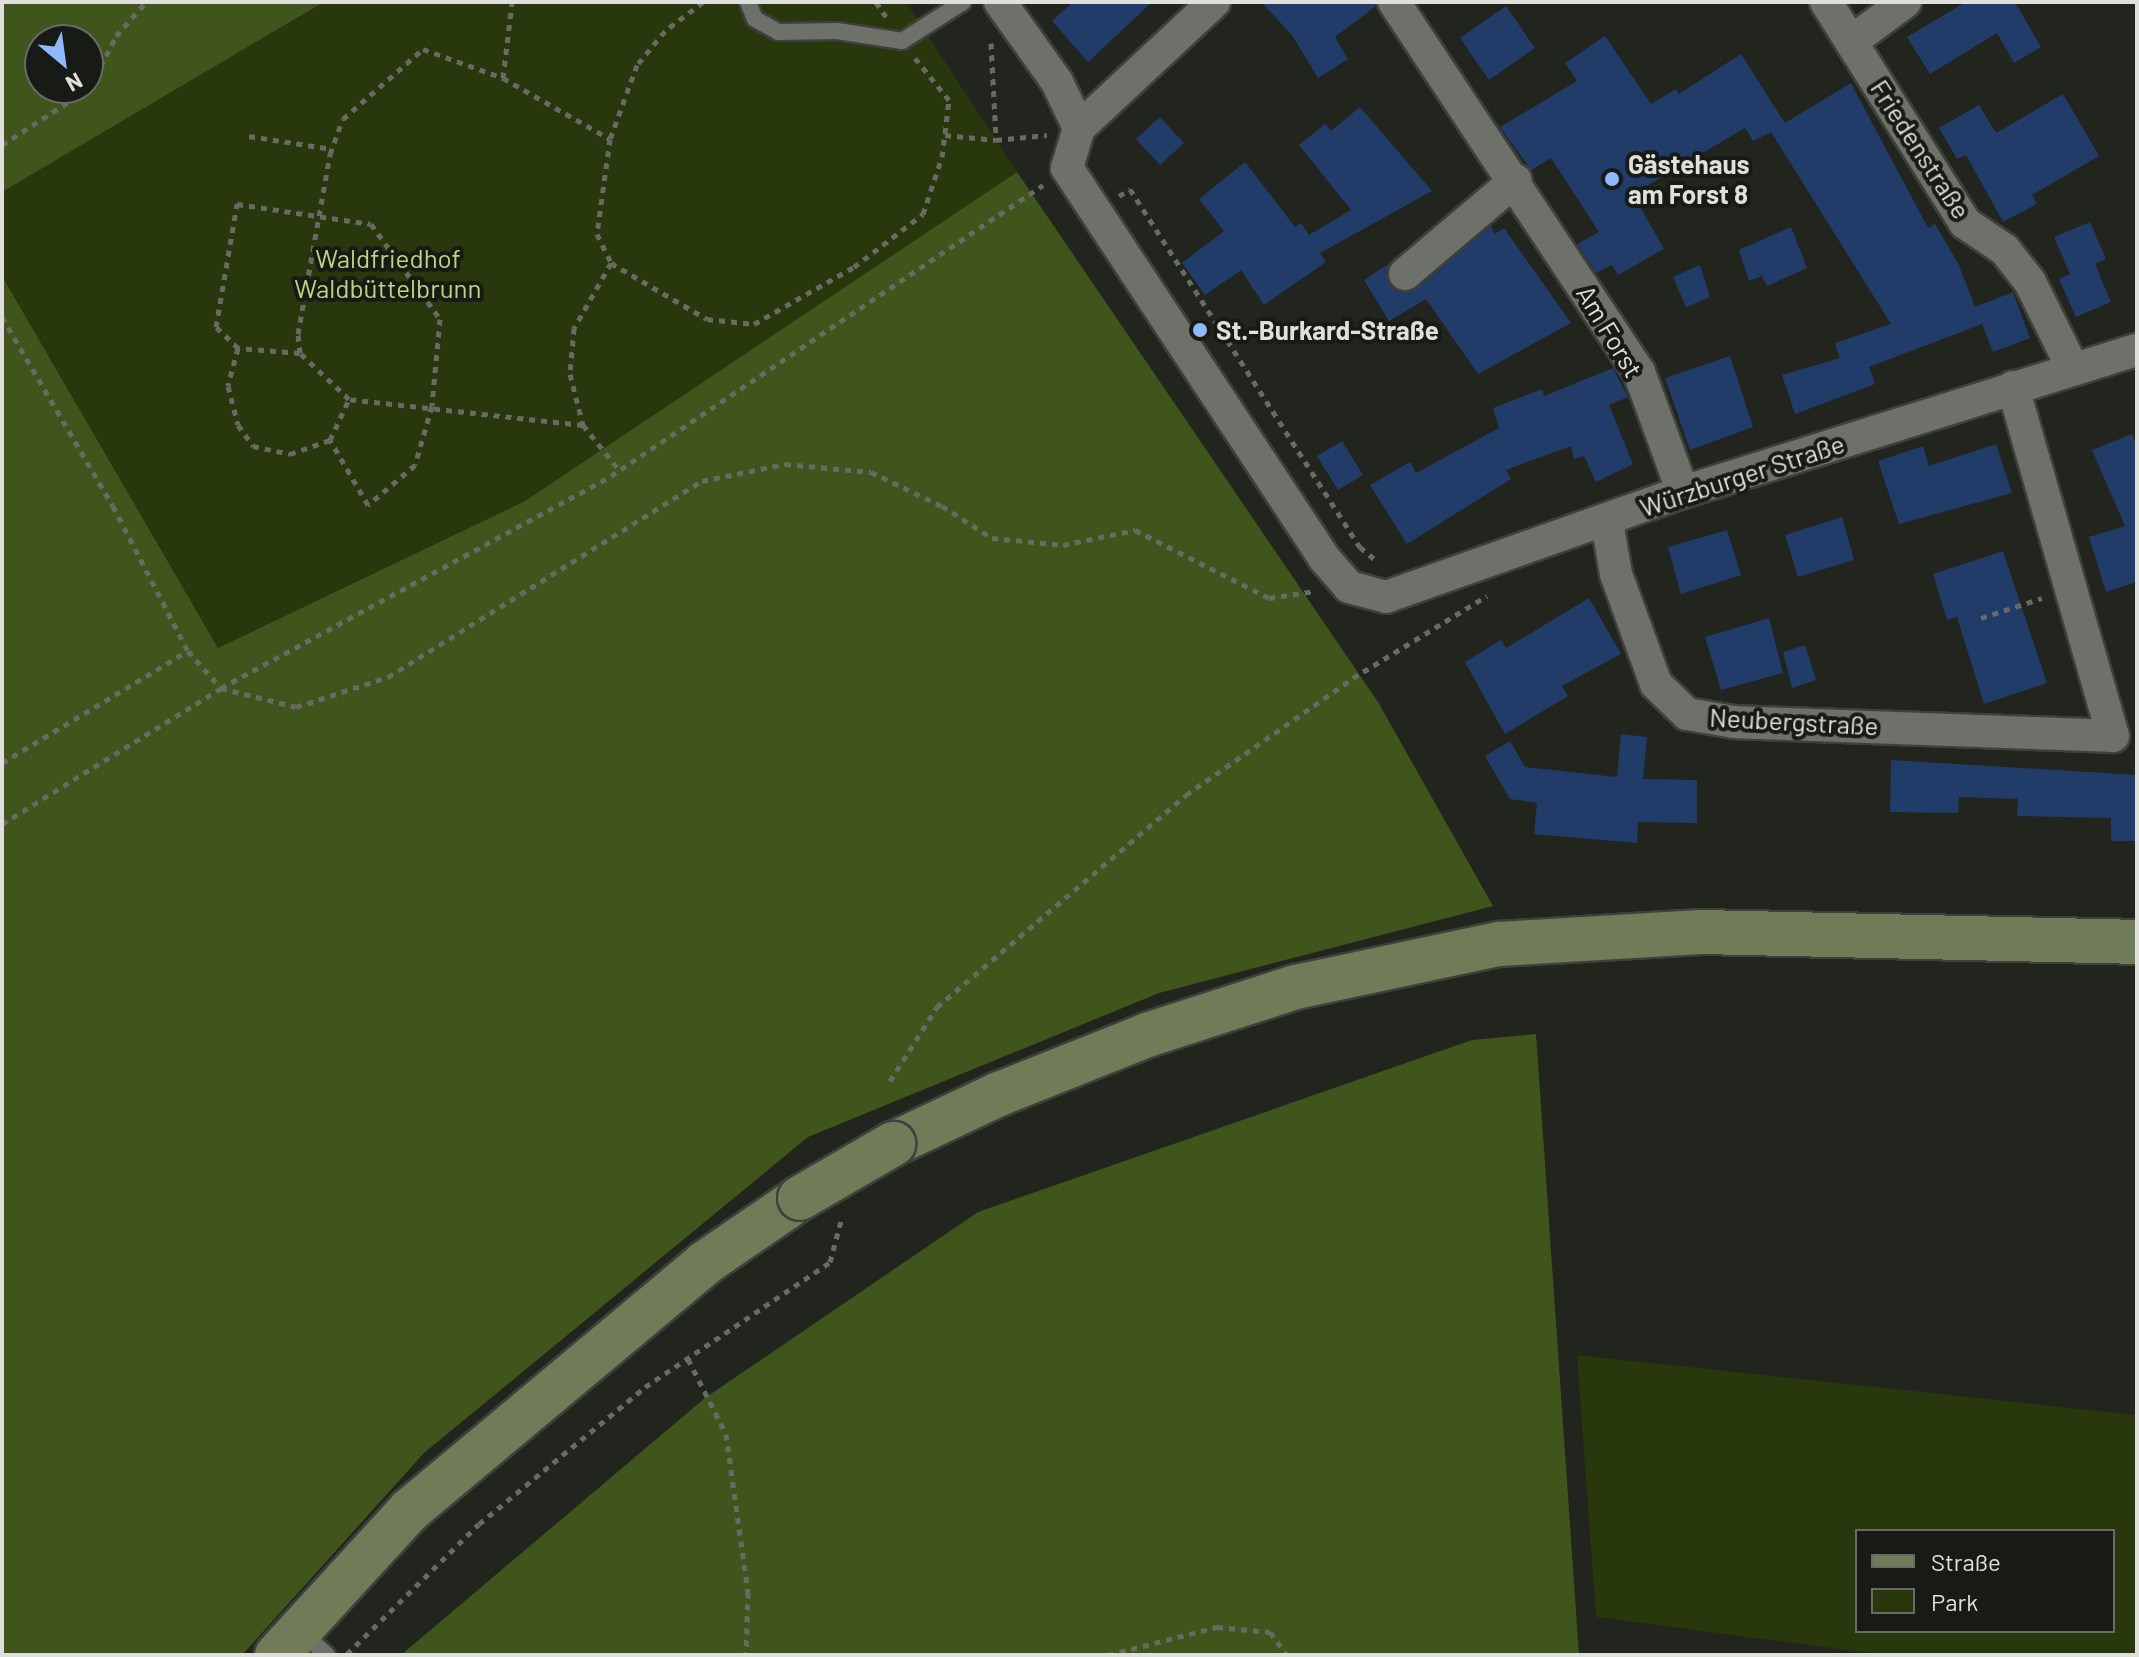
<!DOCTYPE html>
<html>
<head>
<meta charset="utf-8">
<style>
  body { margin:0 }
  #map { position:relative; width:2139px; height:1657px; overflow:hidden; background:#22241e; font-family:Barlow,sans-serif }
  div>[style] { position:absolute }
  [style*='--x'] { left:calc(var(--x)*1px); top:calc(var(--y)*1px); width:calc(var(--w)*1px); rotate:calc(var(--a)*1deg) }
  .green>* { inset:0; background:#28370c }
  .forest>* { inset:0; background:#40551b }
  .building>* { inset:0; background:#213c69 }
  .path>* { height:5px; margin-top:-2.5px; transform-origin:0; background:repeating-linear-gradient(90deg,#686a64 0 6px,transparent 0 12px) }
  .roads { filter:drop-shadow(2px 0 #3e403b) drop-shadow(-2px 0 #3e403b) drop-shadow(0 2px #3e403b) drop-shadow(0 -2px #3e403b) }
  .lane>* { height:16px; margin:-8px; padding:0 8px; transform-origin:8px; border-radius:8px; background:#6e716a }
  .street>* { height:32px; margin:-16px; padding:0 16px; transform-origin:16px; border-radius:16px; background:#6e716a }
  .secondary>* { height:44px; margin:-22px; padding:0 22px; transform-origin:22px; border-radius:22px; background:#6f7c57 }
  .bridges { filter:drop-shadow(2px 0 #3e403b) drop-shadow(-2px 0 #3e403b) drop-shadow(0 2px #3e403b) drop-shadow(0 -2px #3e403b) }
  .secondary-bridge>* { height:44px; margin:-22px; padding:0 22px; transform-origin:22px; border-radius:22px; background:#6f7c57 }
  .dots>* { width:22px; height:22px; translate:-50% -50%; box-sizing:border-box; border:4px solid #181b15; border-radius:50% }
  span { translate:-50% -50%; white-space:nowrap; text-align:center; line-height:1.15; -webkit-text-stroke:8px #181b15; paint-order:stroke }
  .street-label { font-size:26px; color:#dfe0dc }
  .poi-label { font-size:26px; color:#dfe0dc; font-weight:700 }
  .left { translate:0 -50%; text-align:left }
  .park-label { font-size:26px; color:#b7d883 }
  .frame { position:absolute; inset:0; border:4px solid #dfe0dc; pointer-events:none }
  .legend { position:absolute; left:1855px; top:1529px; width:260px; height:104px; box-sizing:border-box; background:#181b15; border:2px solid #686a65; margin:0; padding:10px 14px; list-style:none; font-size:24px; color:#dfe0dc }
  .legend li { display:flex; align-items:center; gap:16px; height:40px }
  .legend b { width:40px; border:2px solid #686a65 }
  .north { position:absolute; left:24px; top:24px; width:80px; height:80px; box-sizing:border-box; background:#181b15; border:2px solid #686a65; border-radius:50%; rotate:151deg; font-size:22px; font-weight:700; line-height:32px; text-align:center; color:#dfe0dc }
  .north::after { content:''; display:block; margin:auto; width:28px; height:36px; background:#8fb8fd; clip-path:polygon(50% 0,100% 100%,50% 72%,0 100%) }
</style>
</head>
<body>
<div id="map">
  <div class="green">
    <div style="clip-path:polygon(324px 2px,906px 2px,1017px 172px,525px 501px,218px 648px,2px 276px,2px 192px)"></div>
    <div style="clip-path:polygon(evenodd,1577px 1355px,2137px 1415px,2137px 1655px,1885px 1655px,1596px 1617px,1577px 1355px,1857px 1531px,2113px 1531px,2113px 1631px,1857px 1631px,1857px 1531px)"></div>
  </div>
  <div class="forest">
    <div style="clip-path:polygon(evenodd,2px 2px,324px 2px,2px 192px,2px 2px,40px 40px,88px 40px,88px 88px,40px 88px,40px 40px)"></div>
    <div style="clip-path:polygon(1017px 172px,1378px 702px,1493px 906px,1159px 993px,808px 1137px,424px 1453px,242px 1655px,2px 1655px,2px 276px,218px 648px,525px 501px)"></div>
    <div style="clip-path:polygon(1536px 1034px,1579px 1655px,401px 1655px,705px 1398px,978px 1212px,1472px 1040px)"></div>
  </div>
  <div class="building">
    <div style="clip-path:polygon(1073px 2px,1152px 2px,1088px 62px,1052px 21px)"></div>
    <div style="clip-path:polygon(1261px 2px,1375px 2px,1376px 6px,1335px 37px,1348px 59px,1318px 78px,1292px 35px)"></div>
    <div style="clip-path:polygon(1966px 2px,2015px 2px,2041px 47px,2014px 63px,1997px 33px,1930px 74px,1907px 37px)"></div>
    <div style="clip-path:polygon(1506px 6px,1535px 48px,1489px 80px,1460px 38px)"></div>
    <div style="clip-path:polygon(1605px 36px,1651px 104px,1676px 89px,1679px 94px,1741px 54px,1785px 123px,1851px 83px,1928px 228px,1935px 224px,1959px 265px,1975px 307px,2013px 292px,2030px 338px,1993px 352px,1982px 324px,1869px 367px,1875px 384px,1795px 414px,1782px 375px,1840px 358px,1835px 343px,1891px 324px,1771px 132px,1753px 141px,1745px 128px,1633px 194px,1664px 249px,1618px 275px,1612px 265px,1596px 273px,1577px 244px,1599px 232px,1551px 158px,1531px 170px,1500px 127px,1577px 81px,1565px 63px)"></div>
    <div style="clip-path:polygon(2063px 94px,2099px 156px,2032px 195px,2037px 204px,2003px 222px,1966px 155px,1957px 159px,1939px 128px,1979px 105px,1996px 133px)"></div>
    <div style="clip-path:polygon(1360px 107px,1432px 191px,1320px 253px,1326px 262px,1264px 305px,1241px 270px,1205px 295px,1182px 263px,1224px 231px,1199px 199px,1245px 162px,1295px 227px,1301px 223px,1309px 235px,1351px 210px,1299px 145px,1325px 124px,1331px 131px)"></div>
    <div style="clip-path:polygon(1160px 117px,1184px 143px,1160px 165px,1136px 139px)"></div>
    <div style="clip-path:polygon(2090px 222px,2106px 259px,2095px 264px,2111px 302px,2076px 317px,2059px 279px,2070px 274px,2054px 237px)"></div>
    <div style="clip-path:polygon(1491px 226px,1495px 234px,1504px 228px,1571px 323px,1478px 374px,1426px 299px,1389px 321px,1364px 280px,1390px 263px,1390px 286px,1409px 292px)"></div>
    <div style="clip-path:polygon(1791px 227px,1807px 268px,1767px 286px,1762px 276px,1749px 281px,1739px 250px)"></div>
    <div style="clip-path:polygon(1700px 265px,1710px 297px,1686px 307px,1673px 277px)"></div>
    <div style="clip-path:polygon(1730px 356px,1753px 427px,1690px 450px,1665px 378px)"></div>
    <div style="clip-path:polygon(1613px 368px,1628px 397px,1609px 405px,1633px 464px,1596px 482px,1584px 456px,1574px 459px,1571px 446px,1506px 470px,1511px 479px,1407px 544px,1370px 485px,1410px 462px,1416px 473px,1499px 428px,1493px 408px,1542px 389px,1544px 396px)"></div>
    <div style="clip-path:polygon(2132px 434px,2137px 446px,2137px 582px,2106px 592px,2089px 537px,2125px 526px,2092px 450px)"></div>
    <div style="clip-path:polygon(1342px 441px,1363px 475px,1338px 490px,1317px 456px)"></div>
    <div style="clip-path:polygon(1996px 444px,2012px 493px,1899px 524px,1878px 461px,1923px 446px,1929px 466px)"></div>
    <div style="clip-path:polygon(1842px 517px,1854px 560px,1798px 577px,1785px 535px)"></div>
    <div style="clip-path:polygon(1727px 530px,1741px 575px,1681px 594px,1668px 547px)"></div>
    <div style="clip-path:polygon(2003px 551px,2047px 683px,1984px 704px,1957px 617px,1947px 620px,1933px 574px)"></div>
    <div style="clip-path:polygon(1589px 598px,1621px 654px,1562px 686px,1568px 696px,1505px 734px,1465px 662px,1501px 640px,1506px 648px)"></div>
    <div style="clip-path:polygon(1769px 618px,1783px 673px,1721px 690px,1705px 637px)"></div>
    <div style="clip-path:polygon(1805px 645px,1816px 680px,1792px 688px,1783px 652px)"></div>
    <div style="clip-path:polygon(1621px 734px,1647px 737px,1643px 779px,1697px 780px,1697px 823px,1638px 822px,1637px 843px,1534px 834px,1537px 803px,1510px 799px,1485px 756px,1510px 741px,1525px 767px,1617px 777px)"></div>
    <div style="clip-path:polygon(1891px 760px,2137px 775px,2137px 841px,2111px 841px,2111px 818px,2017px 816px,2018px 799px,1959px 797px,1958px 813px,1890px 812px)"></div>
  </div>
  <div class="path">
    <div style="--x:703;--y:2;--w:48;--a:142.7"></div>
    <div style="--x:665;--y:31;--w:44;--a:129.5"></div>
    <div style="--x:637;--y:65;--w:79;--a:110"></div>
    <div style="--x:610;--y:139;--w:96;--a:97.8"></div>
    <div style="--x:597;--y:234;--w:32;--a:64"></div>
    <div style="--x:611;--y:263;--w:111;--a:30.3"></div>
    <div style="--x:707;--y:319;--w:47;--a:6.1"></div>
    <div style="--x:754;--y:324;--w:115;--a:-29.7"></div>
    <div style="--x:854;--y:267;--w:87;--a:-37.5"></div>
    <div style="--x:923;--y:214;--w:60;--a:-71.6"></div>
    <div style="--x:942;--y:157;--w:57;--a:-83"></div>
    <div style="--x:949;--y:100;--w:54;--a:-129"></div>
    <div style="--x:876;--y:2;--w:18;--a:56"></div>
    <div style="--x:991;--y:43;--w:97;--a:87"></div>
    <div style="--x:503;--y:78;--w:77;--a:-83.2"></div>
    <div style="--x:945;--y:135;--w:51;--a:5.6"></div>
    <div style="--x:996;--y:140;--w:51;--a:-5.6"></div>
    <div style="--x:249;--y:136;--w:84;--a:8.9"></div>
    <div style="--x:2;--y:145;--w:105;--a:-32.9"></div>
    <div style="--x:90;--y:88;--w:58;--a:-63.4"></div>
    <div style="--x:116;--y:36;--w:45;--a:-48.6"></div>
    <div style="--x:1119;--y:196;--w:13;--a:-32"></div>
    <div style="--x:1130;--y:189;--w:426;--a:57.3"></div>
    <div style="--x:1360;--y:547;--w:23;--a:40"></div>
    <div style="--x:611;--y:263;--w:75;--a:119.6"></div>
    <div style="--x:574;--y:328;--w:46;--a:95"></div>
    <div style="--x:570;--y:374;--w:53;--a:75.7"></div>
    <div style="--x:583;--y:425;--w:58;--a:51.3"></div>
    <div style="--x:2;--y:317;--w:219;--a:59.6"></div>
    <div style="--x:113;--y:506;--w:163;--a:62.7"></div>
    <div style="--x:188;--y:651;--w:50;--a:48.3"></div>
    <div style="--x:221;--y:688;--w:77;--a:14.2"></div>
    <div style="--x:296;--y:707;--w:97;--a:-18.1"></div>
    <div style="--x:388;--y:677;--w:370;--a:-32"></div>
    <div style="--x:702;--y:481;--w:85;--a:-11.6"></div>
    <div style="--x:785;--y:464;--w:86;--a:5.3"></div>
    <div style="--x:871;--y:472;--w:79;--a:25.6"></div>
    <div style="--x:942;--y:506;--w:59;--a:32.6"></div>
    <div style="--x:992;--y:538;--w:71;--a:5.6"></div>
    <div style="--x:1063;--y:545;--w:74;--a:-11.8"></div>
    <div style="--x:1135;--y:530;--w:150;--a:26.9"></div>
    <div style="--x:1269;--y:598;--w:47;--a:-8.7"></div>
    <div style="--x:238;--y:348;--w:39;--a:105"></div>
    <div style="--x:228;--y:386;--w:40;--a:75.6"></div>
    <div style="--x:238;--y:425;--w:26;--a:54"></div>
    <div style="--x:253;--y:446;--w:38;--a:12"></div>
    <div style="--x:290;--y:454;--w:42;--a:-19.3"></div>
    <div style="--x:300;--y:353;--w:62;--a:-175.4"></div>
    <div style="--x:238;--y:348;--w:30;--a:-136"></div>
    <div style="--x:216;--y:327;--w:125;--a:-80.3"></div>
    <div style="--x:237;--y:204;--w:135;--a:8.5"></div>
    <div style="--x:371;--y:224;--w:117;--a:54"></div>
    <div style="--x:440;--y:319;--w:87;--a:95.3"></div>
    <div style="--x:432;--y:406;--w:61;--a:106.1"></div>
    <div style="--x:415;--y:465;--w:62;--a:139.6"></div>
    <div style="--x:368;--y:505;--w:75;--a:-120.3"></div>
    <div style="--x:330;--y:440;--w:45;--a:-65.1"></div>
    <div style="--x:583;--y:425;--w:235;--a:-173.7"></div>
    <div style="--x:349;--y:399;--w:67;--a:-136.8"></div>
    <div style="--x:300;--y:353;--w:19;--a:-96"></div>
    <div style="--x:298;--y:334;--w:183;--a:-79.9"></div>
    <div style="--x:330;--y:154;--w:37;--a:-70"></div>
    <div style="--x:343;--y:119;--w:106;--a:-41.2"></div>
    <div style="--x:423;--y:49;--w:85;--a:19.9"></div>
    <div style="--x:503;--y:78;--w:123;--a:29.7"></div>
    <div style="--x:1981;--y:618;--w:64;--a:-18.2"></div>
    <div style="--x:2;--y:763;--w:217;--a:-31.1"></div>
    <div style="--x:2;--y:824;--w:258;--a:-31.8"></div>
    <div style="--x:221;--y:688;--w:444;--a:-28.5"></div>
    <div style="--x:611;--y:476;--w:521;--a:-33.96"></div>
    <div style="--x:890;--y:1081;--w:88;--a:-57.6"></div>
    <div style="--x:937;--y:1007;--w:327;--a:-40.4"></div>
    <div style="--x:1186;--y:795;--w:204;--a:-35"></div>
    <div style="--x:1353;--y:678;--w:157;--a:-31.5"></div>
    <div style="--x:688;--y:1359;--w:84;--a:63.1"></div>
    <div style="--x:726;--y:1434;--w:160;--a:82.1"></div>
    <div style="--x:748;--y:1592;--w:63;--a:91.8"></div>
    <div style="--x:347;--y:1654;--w:185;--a:-44.6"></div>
    <div style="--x:479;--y:1524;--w:215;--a:-39.5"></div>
    <div style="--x:645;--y:1387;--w:223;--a:-34"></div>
    <div style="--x:830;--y:1262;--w:47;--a:-75.1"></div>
    <div style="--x:1108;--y:1655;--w:113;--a:-14.4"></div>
    <div style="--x:1217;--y:1627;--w:53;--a:5.4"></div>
    <div style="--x:1270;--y:1632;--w:29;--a:54"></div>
  </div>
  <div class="roads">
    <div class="lane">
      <div style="--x:748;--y:2;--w:18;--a:68"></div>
      <div style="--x:755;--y:19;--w:26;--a:29"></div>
      <div style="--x:778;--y:32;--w:59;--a:-1"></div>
      <div style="--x:837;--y:31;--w:66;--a:8.7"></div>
      <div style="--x:902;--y:41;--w:72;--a:-32.6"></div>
      <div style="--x:301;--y:1631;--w:35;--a:43"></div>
    </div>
    <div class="street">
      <div style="--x:1000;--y:2;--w:98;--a:54.5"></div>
      <div style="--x:1057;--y:82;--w:51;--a:64.4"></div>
      <div style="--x:1394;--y:2;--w:444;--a:56.5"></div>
      <div style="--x:1639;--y:372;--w:128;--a:69.9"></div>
      <div style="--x:1826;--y:2;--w:261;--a:57.8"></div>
      <div style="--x:1965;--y:223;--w:48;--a:34"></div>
      <div style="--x:2005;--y:250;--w:41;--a:52"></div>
      <div style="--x:2030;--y:282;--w:97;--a:63.7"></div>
      <div style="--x:1852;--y:41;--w:66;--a:-36.3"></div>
      <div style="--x:1079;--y:128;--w:42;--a:106.7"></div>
      <div style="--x:1067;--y:168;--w:467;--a:56.6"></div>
      <div style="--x:1324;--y:558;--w:38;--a:49"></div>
      <div style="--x:1349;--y:587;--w:38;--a:15"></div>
      <div style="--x:1386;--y:597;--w:315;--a:-19.5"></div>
      <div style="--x:1683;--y:492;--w:476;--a:-17.4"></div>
      <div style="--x:1079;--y:128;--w:185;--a:-43"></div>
      <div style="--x:1405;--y:274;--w:145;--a:-40.3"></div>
      <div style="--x:1607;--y:522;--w:53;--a:80.2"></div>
      <div style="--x:1616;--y:574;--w:117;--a:70"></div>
      <div style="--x:1656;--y:684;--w:43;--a:44.1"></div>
      <div style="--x:1687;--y:714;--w:48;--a:9.7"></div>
      <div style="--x:1734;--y:722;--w:379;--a:2.1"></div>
      <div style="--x:2113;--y:736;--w:363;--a:-106"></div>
    </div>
    <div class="secondary">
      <div style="--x:893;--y:1144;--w:117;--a:-25.3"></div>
      <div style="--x:999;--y:1094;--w:159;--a:-21.7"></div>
      <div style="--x:1147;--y:1035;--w:157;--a:-17.9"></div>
      <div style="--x:1296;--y:987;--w:208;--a:-12"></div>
      <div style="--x:1499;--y:944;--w:202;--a:-3.4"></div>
      <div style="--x:1701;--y:932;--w:436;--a:1.3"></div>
      <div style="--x:277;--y:1655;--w:197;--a:-47.5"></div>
      <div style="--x:410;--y:1510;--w:385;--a:-39.9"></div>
      <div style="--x:705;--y:1263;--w:115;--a:-34.4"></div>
    </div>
  </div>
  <div class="bridges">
    <div class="secondary-bridge">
      <div style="--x:800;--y:1198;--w:108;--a:-30.1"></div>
    </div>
  </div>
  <div class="dots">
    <div style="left:1612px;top:179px;background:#8fb8fd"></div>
    <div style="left:1200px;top:330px;background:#8fb8fd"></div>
  </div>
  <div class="street-label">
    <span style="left:1921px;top:149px;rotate:57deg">Friedenstraße</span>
    <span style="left:1610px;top:331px;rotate:59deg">Am Forst</span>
    <span style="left:1742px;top:475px;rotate:-18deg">Würzburger Straße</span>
    <span style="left:1794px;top:721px;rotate:3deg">Neubergstraße</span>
  </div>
  <div class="poi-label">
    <span class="left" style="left:1628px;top:179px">Gästehaus<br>am Forst 8</span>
    <span class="left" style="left:1216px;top:330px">St.-Burkard-Straße</span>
  </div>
  <div class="park-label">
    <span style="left:388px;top:273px">Waldfriedhof<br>Waldbüttelbrunn</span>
  </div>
  <div class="frame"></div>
  <ul class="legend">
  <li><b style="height:10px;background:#6f7c57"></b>Straße</li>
  <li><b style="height:22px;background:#28370c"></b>Park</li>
  </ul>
  <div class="north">N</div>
</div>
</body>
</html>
